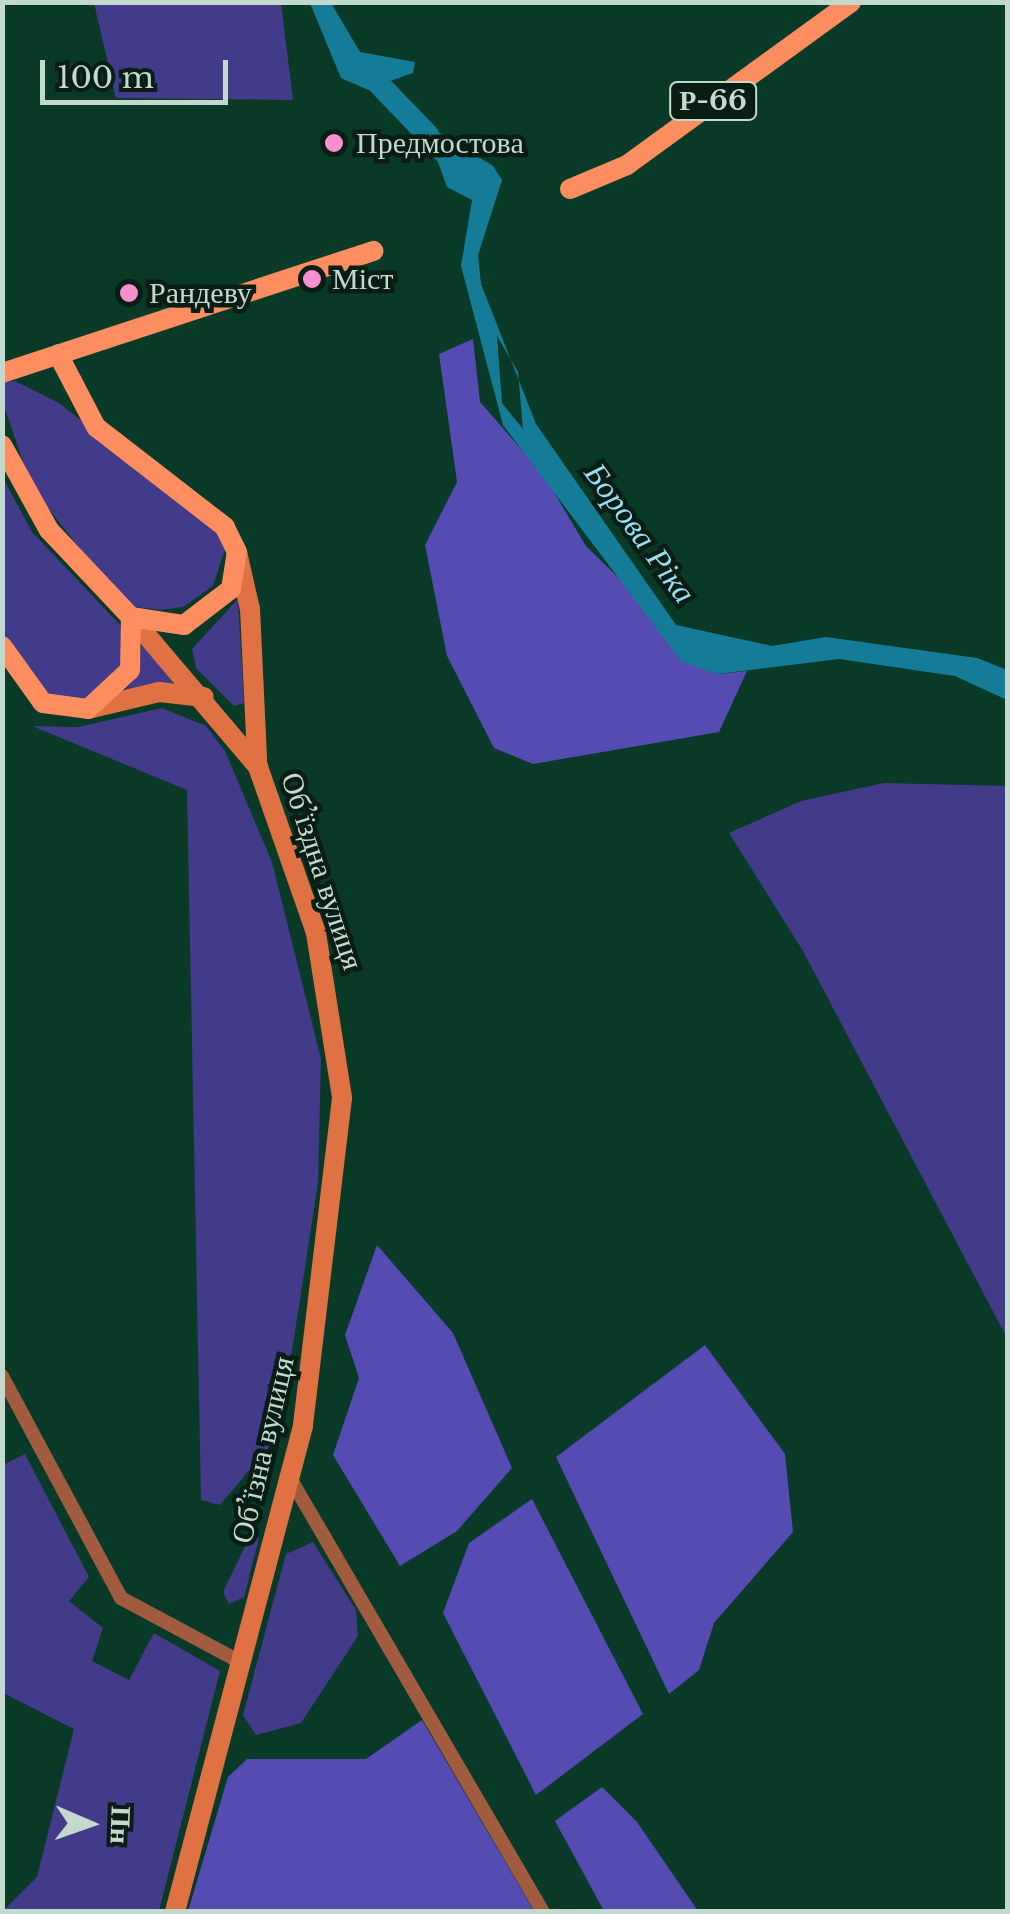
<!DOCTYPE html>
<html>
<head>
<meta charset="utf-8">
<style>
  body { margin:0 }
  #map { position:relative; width:1010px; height:1914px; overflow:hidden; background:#083a27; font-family:"Libre Baskerville",serif }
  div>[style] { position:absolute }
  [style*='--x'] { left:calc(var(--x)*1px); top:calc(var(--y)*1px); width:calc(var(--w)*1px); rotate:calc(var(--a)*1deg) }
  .green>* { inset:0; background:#413b8a }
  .forest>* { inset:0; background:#544bb3 }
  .water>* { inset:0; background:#157c98 }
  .river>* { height:22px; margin:-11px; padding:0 11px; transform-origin:11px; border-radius:11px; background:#157c98 }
  .street>* { height:14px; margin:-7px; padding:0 7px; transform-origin:7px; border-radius:7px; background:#a15c40 }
  .secondary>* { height:20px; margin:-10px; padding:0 10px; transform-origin:10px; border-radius:10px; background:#df7143 }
  .primary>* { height:20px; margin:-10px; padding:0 10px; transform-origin:10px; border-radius:10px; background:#fe8d5f }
  .dots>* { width:28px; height:28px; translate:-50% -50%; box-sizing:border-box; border:5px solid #0a1d14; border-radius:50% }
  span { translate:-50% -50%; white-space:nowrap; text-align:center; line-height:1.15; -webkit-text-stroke:9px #0a1d14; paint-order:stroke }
  .shield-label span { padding:2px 8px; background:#0a1d14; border:2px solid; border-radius:8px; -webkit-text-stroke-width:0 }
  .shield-label { font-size:28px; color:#c2dacd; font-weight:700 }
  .poi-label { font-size:30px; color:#c2dacd }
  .left { translate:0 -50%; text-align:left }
  .street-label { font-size:30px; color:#c2dacd }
  .water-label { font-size:32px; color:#9adef6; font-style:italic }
  .frame { position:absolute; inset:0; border:5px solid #c2dacd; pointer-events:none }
  .north { position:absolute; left:40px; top:1774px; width:100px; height:100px; -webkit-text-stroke:8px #0a1d14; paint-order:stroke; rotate:92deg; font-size:28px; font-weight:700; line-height:40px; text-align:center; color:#c2dacd }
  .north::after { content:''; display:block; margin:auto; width:35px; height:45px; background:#c2dacd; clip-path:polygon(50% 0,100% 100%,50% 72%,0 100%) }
  .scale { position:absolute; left:40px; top:60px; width:188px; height:45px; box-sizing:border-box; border:5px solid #c2dacd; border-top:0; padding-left:12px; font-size:30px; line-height:35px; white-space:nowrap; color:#c2dacd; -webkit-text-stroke:8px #0a1d14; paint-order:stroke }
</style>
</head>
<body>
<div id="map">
  <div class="green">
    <div style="clip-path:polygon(94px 3px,281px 3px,293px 100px,116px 98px)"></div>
    <div style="clip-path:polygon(15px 381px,59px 403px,211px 523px,226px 546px,213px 586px,183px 607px,161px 610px,136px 607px,101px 576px,31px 486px,3px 403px,2px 382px)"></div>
    <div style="clip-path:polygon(2px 476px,32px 532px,122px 627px,125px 662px,84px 701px,41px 697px,3px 641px)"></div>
    <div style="clip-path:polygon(238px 599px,244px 703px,234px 706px,196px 668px,192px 649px)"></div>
    <div style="clip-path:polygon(143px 639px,180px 680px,116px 701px,135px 678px)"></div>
    <div style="clip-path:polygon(162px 708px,206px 726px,225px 751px,272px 862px,321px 1059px,318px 1183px,279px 1435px,220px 1505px,201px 1500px,187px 790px,32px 726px,78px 727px)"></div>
    <div style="clip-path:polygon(884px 783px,1007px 786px,1007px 1338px,803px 951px,729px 833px,801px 801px)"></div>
    <div style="clip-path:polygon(25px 1454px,89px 1577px,69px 1601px,103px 1628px,92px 1661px,129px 1680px,154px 1633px,220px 1671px,159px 1911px,3px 1911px,37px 1877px,74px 1729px,3px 1693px,3px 1465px)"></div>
    <div style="clip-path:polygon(251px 1534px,259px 1538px,244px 1597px,229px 1604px,223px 1592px)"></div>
    <div style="clip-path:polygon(313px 1542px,356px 1610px,358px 1636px,301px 1723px,256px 1735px,243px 1715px,286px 1554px)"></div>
  </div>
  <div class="forest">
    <div style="clip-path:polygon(473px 339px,480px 402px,543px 474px,586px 546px,717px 674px,747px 671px,719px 732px,533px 764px,494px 748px,447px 656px,425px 545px,457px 482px,439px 354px)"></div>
    <div style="clip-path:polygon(377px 1245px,453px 1333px,512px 1468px,457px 1531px,400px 1566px,333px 1455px,359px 1378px,345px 1335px)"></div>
    <div style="clip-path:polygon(705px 1345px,785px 1454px,793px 1532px,714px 1623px,699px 1670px,669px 1694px,556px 1457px)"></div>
    <div style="clip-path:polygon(532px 1499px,643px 1714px,536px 1795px,443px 1613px,469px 1543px)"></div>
    <div style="clip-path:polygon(422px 1720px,534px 1911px,188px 1911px,228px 1777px,247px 1759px,366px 1759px)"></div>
    <div style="clip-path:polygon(602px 1787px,637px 1822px,698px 1911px,604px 1911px,555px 1821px)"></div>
  </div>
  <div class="water">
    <div style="clip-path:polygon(evenodd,310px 3px,331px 3px,360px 52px,415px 62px,413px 73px,390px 81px,395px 105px,493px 166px,502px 180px,478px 255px,481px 284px,536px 424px,676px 625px,772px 646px,826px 637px,977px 658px,1007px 670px,1007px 700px,955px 676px,839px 659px,717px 674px,682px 662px,503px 425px,461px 266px,472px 200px,447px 187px,438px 162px,373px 92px,341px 78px,310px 3px,497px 336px,518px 372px,523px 429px,502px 403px,497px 336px)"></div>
  </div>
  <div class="river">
    <div style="--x:371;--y:76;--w:82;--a:46"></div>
  </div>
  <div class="street">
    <div style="--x:2;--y:1376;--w:252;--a:61.8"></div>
    <div style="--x:121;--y:1598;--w:137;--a:28.2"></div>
    <div style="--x:290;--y:1478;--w:502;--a:59.76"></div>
  </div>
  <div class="secondary">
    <div style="--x:237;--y:552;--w:58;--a:77.2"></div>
    <div style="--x:250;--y:609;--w:151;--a:87.3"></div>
    <div style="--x:131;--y:617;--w:197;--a:49.7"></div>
    <div style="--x:258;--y:767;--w:176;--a:70.7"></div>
    <div style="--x:316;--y:933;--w:167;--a:81"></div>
    <div style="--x:342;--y:1098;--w:330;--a:96.8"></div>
    <div style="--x:303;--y:1426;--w:503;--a:104.76"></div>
    <div style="--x:88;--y:709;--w:73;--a:-13.5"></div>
    <div style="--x:159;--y:692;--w:45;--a:6.3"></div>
  </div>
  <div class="primary">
    <div style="--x:570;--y:189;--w:62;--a:-22.8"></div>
    <div style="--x:627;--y:165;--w:277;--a:-36"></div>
    <div style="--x:2;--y:373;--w:391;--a:-18.2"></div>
    <div style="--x:2;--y:445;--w:97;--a:61.1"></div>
    <div style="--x:49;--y:530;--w:120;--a:46.7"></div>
    <div style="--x:131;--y:617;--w:54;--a:8.6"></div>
    <div style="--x:184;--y:625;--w:59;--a:-37.5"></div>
    <div style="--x:231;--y:589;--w:37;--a:-81"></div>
    <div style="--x:237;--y:552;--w:28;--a:-116"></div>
    <div style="--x:225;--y:527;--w:163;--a:-142.2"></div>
    <div style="--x:96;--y:427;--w:82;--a:-117.5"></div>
    <div style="--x:2;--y:646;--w:70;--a:54.3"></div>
    <div style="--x:43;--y:703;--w:45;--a:7.6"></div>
    <div style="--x:88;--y:709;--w:57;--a:-42.9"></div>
    <div style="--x:130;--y:670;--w:53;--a:-88.9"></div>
  </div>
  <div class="dots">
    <div style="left:334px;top:143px;background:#f690d0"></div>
    <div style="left:312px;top:279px;background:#f690d0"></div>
    <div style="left:129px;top:293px;background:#f690d0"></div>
  </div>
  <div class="shield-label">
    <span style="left:713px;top:101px">Р-66</span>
  </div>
  <div class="poi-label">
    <span class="left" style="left:356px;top:143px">Предмостова</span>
    <span class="left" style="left:332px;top:279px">Міст</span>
    <span class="left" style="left:149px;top:293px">Рандеву</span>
  </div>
  <div class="street-label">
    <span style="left:322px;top:871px;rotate:72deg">Об’їздна вулиця</span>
    <span style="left:263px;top:1450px;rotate:-77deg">Об’їзна вулиця</span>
  </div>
  <div class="water-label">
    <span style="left:640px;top:533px;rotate:54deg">Борова Ріка</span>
  </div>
  <div class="frame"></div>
  <div class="north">Пн</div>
  <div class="scale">100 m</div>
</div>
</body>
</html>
